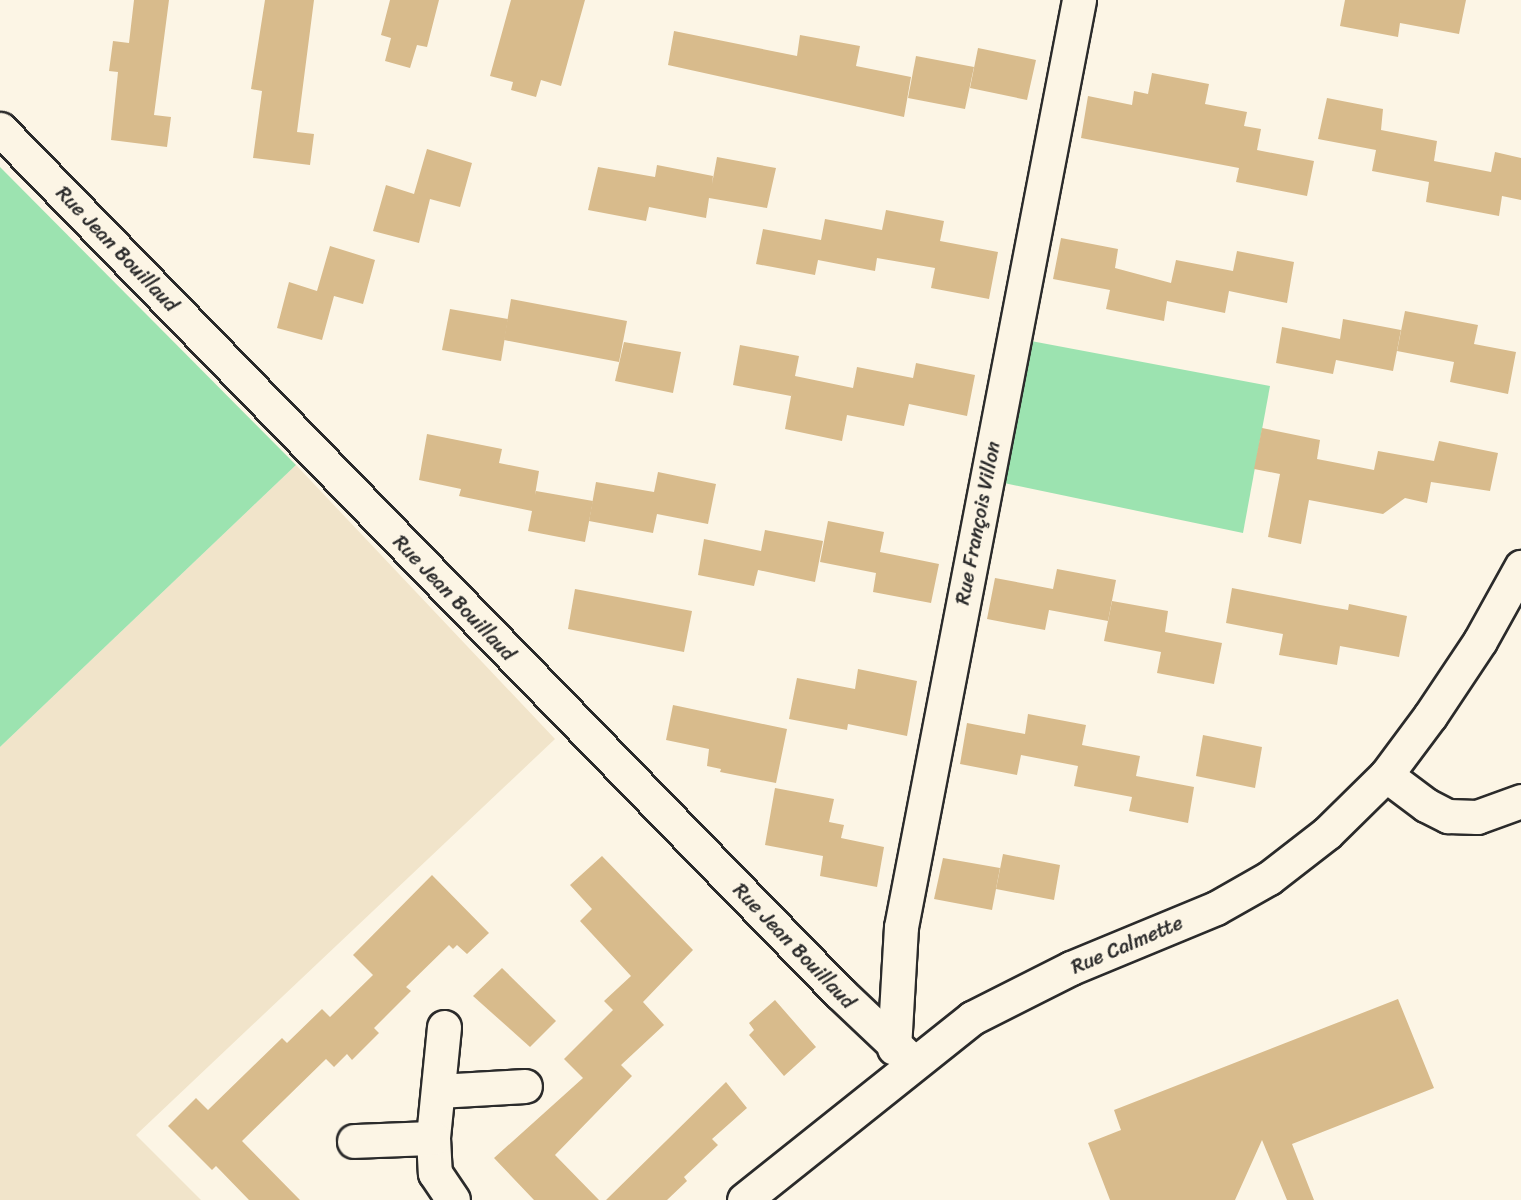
<!DOCTYPE html>
<html>
<head>
<meta charset="utf-8">
<style>
  body { margin:0 }
  #map { position:relative; width:1521px; height:1200px; overflow:hidden; background:#fcf5e5; font-family:Sriracha,sans-serif }
  div>[style] { position:absolute }
  [style*='--x'] { left:calc(var(--x)*1px); top:calc(var(--y)*1px); width:calc(var(--w)*1px); rotate:calc(var(--a)*1deg) }
  .built>* { inset:0; background:#f1e4ca }
  .green>* { inset:0; background:#9ce3b0 }
  .building>* { inset:0; background:#d8bb8c }
  .roads { filter:drop-shadow(2px 0 #2b2b2b) drop-shadow(-2px 0 #2b2b2b) drop-shadow(0 2px #2b2b2b) drop-shadow(0 -2px #2b2b2b) }
  .minor>* { height:33px; margin:-16.5px; padding:0 16.5px; transform-origin:16.5px; border-radius:16.5px; background:#fcf5e5 }
  span { translate:-50% -50%; white-space:nowrap; text-align:center; line-height:1.15; -webkit-text-stroke:4.5px #fcf5e5; paint-order:stroke }
  .street-label { font-size:20px; color:#2b2b2b }
</style>
</head>
<body>
<div id="map">
  <div class="built">
    <div style="clip-path:polygon(296px 465px,555px 739px,136px 1135px,201px 1200px,0 1200px,0 747px)"></div>
  </div>
  <div class="green">
    <div style="clip-path:polygon(0 167px,296px 465px,0 747px)"></div>
    <div style="clip-path:polygon(1031px 341px,1270px 386px,1243px 533px,1004px 483px)"></div>
  </div>
  <div class="building">
    <div style="clip-path:polygon(134px 0,169px 0,154px 115px,171px 117px,167px 147px,111px 140px,118px 72px,109px 71px,113px 41px,129px 43px)"></div>
    <div style="clip-path:polygon(265px 0,314px 0,297px 132px,314px 134px,310px 165px,253px 158px,262px 91px,251px 89px)"></div>
    <div style="clip-path:polygon(390px 0,439px 0,427px 47px,417px 45px,410px 68px,385px 61px,391px 38px,381px 35px)"></div>
    <div style="clip-path:polygon(511px 0,585px 0,561px 86px,541px 80px,536px 97px,511px 90px,513px 82px,490px 76px)"></div>
    <div style="clip-path:polygon(1345px 0,1466px 0,1459px 34px,1400px 23px,1398px 37px,1340px 26px)"></div>
    <div style="clip-path:polygon(674px 31px,797px 56px,800px 35px,860px 46px,856px 66px,911px 77px,904px 117px,668px 65px)"></div>
    <div style="clip-path:polygon(978px 48px,1036px 60px,1027px 100px,970px 88px)"></div>
    <div style="clip-path:polygon(916px 56px,974px 67px,965px 109px,908px 98px)"></div>
    <div style="clip-path:polygon(1152px 73px,1209px 84px,1205px 104px,1247px 112px,1244px 126px,1261px 129px,1257px 150px,1314px 161px,1307px 196px,1236px 182px,1239px 168px,1081px 138px,1088px 96px,1132px 105px,1134px 91px,1148px 94px)"></div>
    <div style="clip-path:polygon(1327px 98px,1383px 109px,1381px 130px,1437px 141px,1434px 161px,1491px 172px,1495px 152px,1521px 158px,1521px 200px,1502px 196px,1499px 216px,1426px 202px,1429px 182px,1372px 171px,1376px 150px,1318px 139px)"></div>
    <div style="clip-path:polygon(427px 149px,472px 163px,460px 207px,430px 199px,419px 243px,373px 231px,386px 185px,414px 194px)"></div>
    <div style="clip-path:polygon(717px 157px,776px 168px,767px 208px,709px 198px,706px 218px,649px 207px,646px 221px,588px 210px,598px 167px,655px 177px,657px 165px,713px 176px,712px 184px)"></div>
    <div style="clip-path:polygon(886px 210px,944px 221px,940px 241px,998px 252px,989px 299px,931px 288px,935px 268px,877px 258px,875px 271px,818px 260px,815px 275px,756px 264px,763px 229px,821px 240px,825px 219px,882px 230px)"></div>
    <div style="clip-path:polygon(1061px 238px,1118px 249px,1115px 268px,1171px 283px,1176px 260px,1233px 271px,1237px 251px,1294px 262px,1287px 303px,1229px 291px,1225px 313px,1167px 301px,1164px 321px,1106px 309px,1110px 290px,1053px 279px)"></div>
    <div style="clip-path:polygon(330px 246px,375px 260px,363px 304px,334px 296px,322px 340px,277px 328px,289px 282px,317px 291px)"></div>
    <div style="clip-path:polygon(511px 299px,627px 321px,619px 362px,504px 340px)"></div>
    <div style="clip-path:polygon(450px 309px,508px 319px,501px 361px,442px 350px)"></div>
    <div style="clip-path:polygon(1405px 311px,1478px 325px,1474px 344px,1516px 352px,1508px 394px,1450px 382px,1454px 362px,1397px 351px)"></div>
    <div style="clip-path:polygon(1343px 319px,1401px 330px,1393px 371px,1336px 360px,1333px 374px,1276px 363px,1282px 327px,1340px 339px)"></div>
    <div style="clip-path:polygon(624px 342px,681px 352px,673px 393px,615px 381px)"></div>
    <div style="clip-path:polygon(740px 345px,799px 356px,795px 376px,853px 388px,857px 367px,913px 378px,916px 363px,975px 375px,967px 416px,909px 404px,904px 426px,847px 415px,842px 441px,785px 429px,792px 391px,791px 396px,733px 385px)"></div>
    <div style="clip-path:polygon(1262px 428px,1320px 440px,1317px 459px,1374px 470px,1378px 451px,1434px 461px,1439px 441px,1498px 453px,1490px 491px,1431px 482px,1427px 503px,1405px 498px,1383px 514px,1309px 500px,1301px 544px,1268px 537px,1280px 474px,1254px 469px)"></div>
    <div style="clip-path:polygon(427px 434px,502px 449px,499px 463px,539px 471px,535px 495px,536px 491px,593px 501px,585px 542px,528px 531px,532px 511px,459px 496px,461px 489px,419px 480px)"></div>
    <div style="clip-path:polygon(658px 472px,716px 484px,708px 524px,657px 514px,653px 533px,589px 521px,596px 482px,654px 492px)"></div>
    <div style="clip-path:polygon(828px 521px,884px 532px,880px 552px,939px 564px,931px 603px,873px 592px,876px 573px,820px 562px)"></div>
    <div style="clip-path:polygon(765px 530px,823px 541px,815px 582px,758px 570px,754px 586px,698px 575px,704px 539px,761px 551px)"></div>
    <div style="clip-path:polygon(1057px 569px,1116px 580px,1108px 621px,1049px 610px,1045px 630px,987px 619px,995px 578px,1053px 589px)"></div>
    <div style="clip-path:polygon(1232px 588px,1320px 605px,1348px 610px,1349px 604px,1407px 616px,1399px 657px,1340px 646px,1337px 665px,1279px 655px,1283px 634px,1226px 623px)"></div>
    <div style="clip-path:polygon(575px 589px,692px 611px,684px 652px,568px 629px)"></div>
    <div style="clip-path:polygon(1112px 601px,1168px 611px,1165px 632px,1222px 643px,1214px 684px,1157px 673px,1161px 652px,1104px 641px)"></div>
    <div style="clip-path:polygon(858px 669px,917px 681px,907px 736px,848px 724px,847px 730px,789px 719px,797px 678px,855px 689px)"></div>
    <div style="clip-path:polygon(673px 705px,787px 729px,776px 783px,720px 772px,721px 769px,707px 766px,709px 749px,666px 740px)"></div>
    <div style="clip-path:polygon(1028px 714px,1086px 725px,1082px 745px,1140px 756px,1136px 776px,1194px 787px,1188px 823px,1129px 811px,1132px 797px,1074px 786px,1078px 766px,1021px 755px,1017px 775px,960px 764px,967px 723px,1025px 734px)"></div>
    <div style="clip-path:polygon(1203px 735px,1262px 747px,1255px 788px,1196px 776px)"></div>
    <div style="clip-path:polygon(775px 788px,834px 799px,829px 822px,844px 825px,841px 838px,884px 847px,877px 887px,820px 876px,823px 856px,765px 845px)"></div>
    <div style="clip-path:polygon(1003px 854px,1060px 865px,1054px 900px,996px 889px)"></div>
    <div style="clip-path:polygon(602px 856px,693px 950px,643px 1002px,664px 1025px,621px 1065px,632px 1076px,555px 1155px,599px 1200px,534px 1200px,494px 1158px,583px 1078px,564px 1059px,613px 1010px,604px 1001px,631px 976px,580px 921px,592px 909px,570px 885px)"></div>
    <div style="clip-path:polygon(943px 858px,1000px 868px,992px 910px,934px 899px)"></div>
    <div style="clip-path:polygon(432px 875px,489px 933px,467px 954px,457px 945px,453px 949px,449px 945px,406px 987px,411px 991px,374px 1028px,379px 1033px,352px 1060px,347px 1054px,334px 1067px,326px 1059px,242px 1141px,300px 1200px,249px 1200px,216px 1166px,212px 1170px,168px 1126px,196px 1098px,208px 1110px,282px 1038px,287px 1043px,322px 1009px,330px 1017px,373px 975px,353px 955px)"></div>
    <div style="clip-path:polygon(502px 968px,556px 1021px,530px 1047px,473px 996px)"></div>
    <div style="clip-path:polygon(1398px 999px,1434px 1088px,1292px 1144px,1314px 1200px,1287px 1200px,1262px 1140px,1235px 1200px,1110px 1200px,1088px 1143px,1121px 1130px,1114px 1110px)"></div>
    <div style="clip-path:polygon(775px 1000px,816px 1047px,784px 1076px,749px 1035px,754px 1030px,749px 1023px)"></div>
    <div style="clip-path:polygon(726px 1082px,747px 1108px,712px 1139px,718px 1145px,684px 1177px,687px 1181px,667px 1200px,606px 1200px)"></div>
  </div>
  <div class="roads">
    <div class="minor">
      <div style="--x:0;--y:129;--w:1205;--a:45.81"></div>
      <div style="--x:840;--y:993;--w:100;--a:43.4"></div>
      <div style="--x:1386;--y:775;--w:50;--a:36.9"></div>
      <div style="--x:1426;--y:805;--w:25;--a:27"></div>
      <div style="--x:1448;--y:816;--w:29;--a:2"></div>
      <div style="--x:1477;--y:817;--w:47;--a:-20"></div>
      <div style="--x:444;--y:1027;--w:112;--a:95.7"></div>
      <div style="--x:433;--y:1138;--w:35;--a:87"></div>
      <div style="--x:435;--y:1173;--w:32;--a:56"></div>
      <div style="--x:894;--y:1048;--w:121;--a:-86.7"></div>
      <div style="--x:901;--y:927;--w:944;--a:-79.13"></div>
      <div style="--x:438;--y:1091;--w:87;--a:-3.3"></div>
      <div style="--x:354;--y:1141;--w:79;--a:-2.2"></div>
      <div style="--x:744;--y:1200;--w:292;--a:-38.6"></div>
      <div style="--x:972;--y:1018;--w:111;--a:-26.8"></div>
      <div style="--x:1071;--y:968;--w:157;--a:-22.5"></div>
      <div style="--x:1216;--y:908;--w:61;--a:-29.5"></div>
      <div style="--x:1269;--y:878;--w:73;--a:-37.8"></div>
      <div style="--x:1327;--y:833;--w:83;--a:-44.5"></div>
      <div style="--x:1386;--y:775;--w:74;--a:-53.3"></div>
      <div style="--x:1430;--y:716;--w:90;--a:-56.3"></div>
      <div style="--x:1480;--y:641;--w:85;--a:-61"></div>
    </div>
  </div>
  <div class="street-label">
    <span style="left:117px;top:249px;rotate:46deg">Rue Jean Bouillaud</span>
    <span style="left:978px;top:523px;rotate:-79deg">Rue François Villon</span>
    <span style="left:454px;top:598px;rotate:46deg">Rue Jean Bouillaud</span>
    <span style="left:1127px;top:945px;rotate:-23deg">Rue Calmette</span>
    <span style="left:794px;top:946px;rotate:46deg">Rue Jean Bouillaud</span>
  </div>
</div>
</body>
</html>
